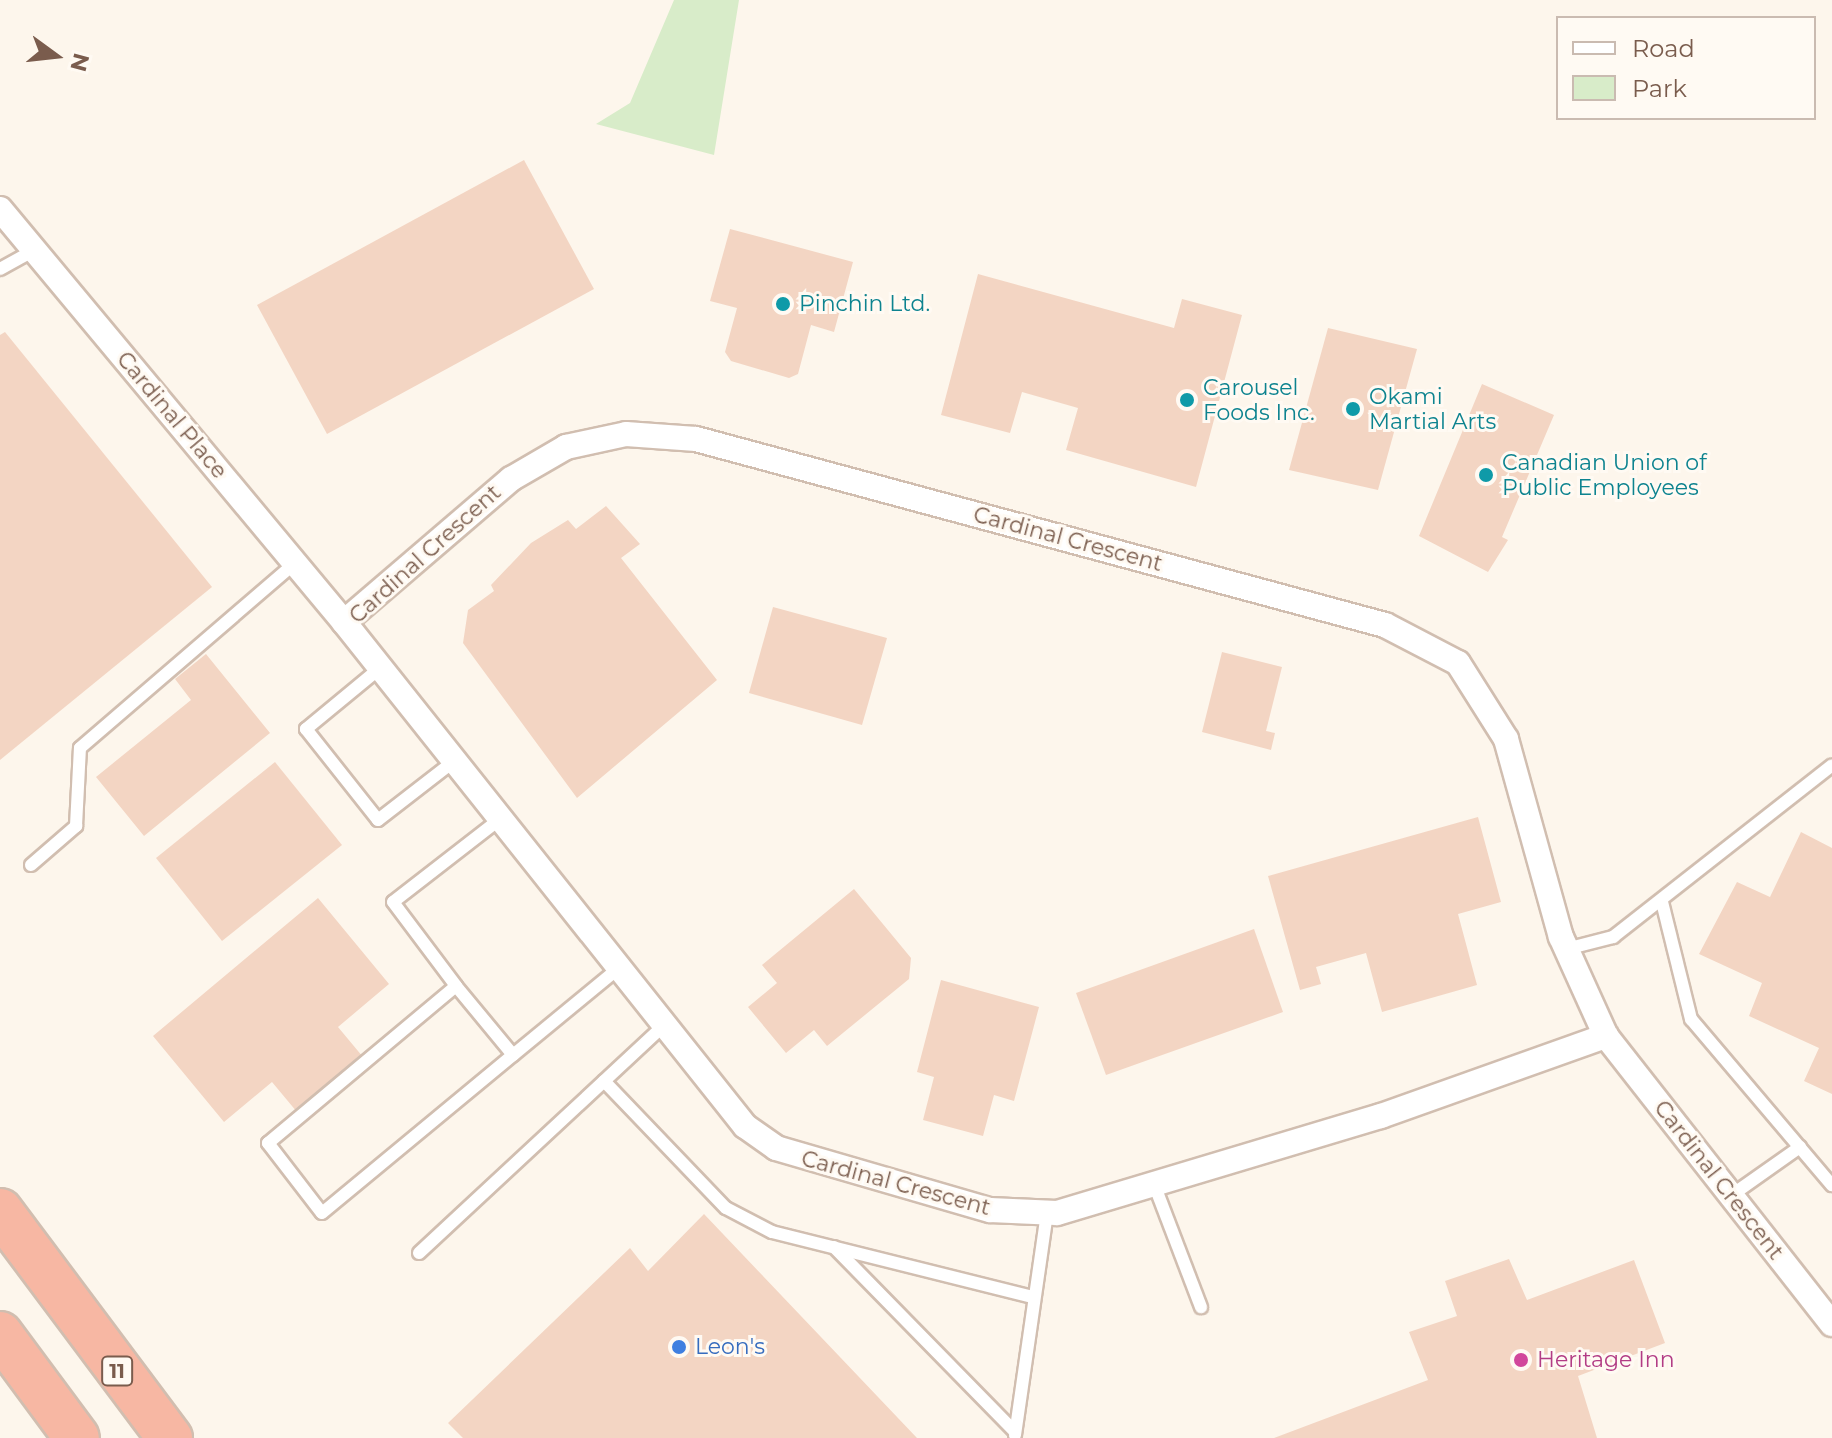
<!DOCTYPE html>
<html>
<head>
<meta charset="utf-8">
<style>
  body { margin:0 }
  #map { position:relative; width:1832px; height:1438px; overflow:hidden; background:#fdf6ec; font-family:Montserrat,sans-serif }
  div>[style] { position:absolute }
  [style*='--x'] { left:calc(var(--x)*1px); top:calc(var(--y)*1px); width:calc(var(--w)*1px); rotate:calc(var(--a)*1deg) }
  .green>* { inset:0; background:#d8ecc9 }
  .building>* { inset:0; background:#f3d5c3 }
  .roads { filter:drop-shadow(2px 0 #d1beb0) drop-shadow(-2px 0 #d1beb0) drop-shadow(0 2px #d1beb0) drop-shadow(0 -2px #d1beb0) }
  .lane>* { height:12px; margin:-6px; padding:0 6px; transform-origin:6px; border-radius:6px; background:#fff }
  .street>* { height:24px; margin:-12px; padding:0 12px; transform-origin:12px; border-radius:12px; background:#fff }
  .highway>* { height:44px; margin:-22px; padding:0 22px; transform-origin:22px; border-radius:22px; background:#f7b7a3 }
  .dots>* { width:22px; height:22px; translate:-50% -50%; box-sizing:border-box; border:4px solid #fffaf3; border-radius:50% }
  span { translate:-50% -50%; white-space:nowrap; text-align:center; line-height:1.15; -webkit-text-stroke:6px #fffaf3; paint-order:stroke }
  .shield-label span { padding:2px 6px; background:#fffaf3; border:2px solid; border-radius:6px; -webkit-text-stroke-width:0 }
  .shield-label { font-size:20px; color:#7a5c4d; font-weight:700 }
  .culture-label { font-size:22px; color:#0d838f }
  .left { translate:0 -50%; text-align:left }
  .street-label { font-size:22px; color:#7a5c4d }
  .shop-label { font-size:22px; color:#366cbe }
  .hotel-label { font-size:22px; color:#b23c85 }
  .legend { position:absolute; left:1556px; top:16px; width:260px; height:104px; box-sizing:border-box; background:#fffaf3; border:2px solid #cabbb1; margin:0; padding:10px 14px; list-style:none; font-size:24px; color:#7a5c4d }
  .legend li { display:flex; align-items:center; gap:16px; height:40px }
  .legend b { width:40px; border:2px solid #cabbb1 }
  .north { position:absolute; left:16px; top:16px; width:80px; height:80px; -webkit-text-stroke:6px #fffaf3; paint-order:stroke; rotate:105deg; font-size:22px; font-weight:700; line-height:32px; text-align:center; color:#7a5c4d }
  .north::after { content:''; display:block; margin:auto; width:28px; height:36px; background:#7a5c4d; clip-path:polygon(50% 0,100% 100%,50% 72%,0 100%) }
</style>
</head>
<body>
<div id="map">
  <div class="green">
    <div style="clip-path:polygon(674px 0,739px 0,714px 155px,596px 124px,630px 103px)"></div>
  </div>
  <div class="building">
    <div style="clip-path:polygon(524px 160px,594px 289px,327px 434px,257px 305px)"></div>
    <div style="clip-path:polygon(730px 229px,853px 262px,834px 332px,811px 325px,798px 374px,789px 378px,731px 361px,725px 352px,737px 308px,710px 301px)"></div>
    <div style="clip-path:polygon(978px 274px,1174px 328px,1182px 299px,1242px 315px,1196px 487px,1066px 450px,1078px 408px,1022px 392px,1010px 433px,941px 415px)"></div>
    <div style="clip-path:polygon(1328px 328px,1417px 349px,1378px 490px,1289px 470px)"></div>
    <div style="clip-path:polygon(5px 332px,212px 587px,0 760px,0 335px)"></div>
    <div style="clip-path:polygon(1482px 384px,1554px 415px,1502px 537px,1508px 540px,1488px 572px,1419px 536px)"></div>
    <div style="clip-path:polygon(606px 506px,640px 544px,621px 558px,717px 680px,577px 798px,463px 643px,468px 610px,494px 591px,491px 585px,531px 543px,568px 520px,576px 529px)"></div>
    <div style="clip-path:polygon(773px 607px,887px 638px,862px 725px,749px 693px)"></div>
    <div style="clip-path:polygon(1222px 652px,1282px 667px,1266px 731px,1275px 733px,1271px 750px,1202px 732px)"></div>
    <div style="clip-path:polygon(206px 654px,270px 733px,144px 836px,96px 777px,191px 700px,175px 679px)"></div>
    <div style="clip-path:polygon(275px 762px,342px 845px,222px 941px,156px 858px)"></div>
    <div style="clip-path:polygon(1478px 817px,1501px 902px,1458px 914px,1477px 985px,1382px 1012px,1366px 953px,1316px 967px,1321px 984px,1300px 990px,1268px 876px)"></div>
    <div style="clip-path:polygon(1801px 832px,1832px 848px,1832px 1094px,1804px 1081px,1819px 1048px,1749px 1016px,1762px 983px,1699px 954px,1737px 882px,1770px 897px)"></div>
    <div style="clip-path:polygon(854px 889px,911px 958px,909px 979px,827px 1046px,814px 1030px,786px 1053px,748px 1007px,777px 983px,762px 965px)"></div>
    <div style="clip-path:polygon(318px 898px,389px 984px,338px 1027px,363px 1057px,297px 1112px,272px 1082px,224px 1122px,153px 1036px)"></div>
    <div style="clip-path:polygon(1254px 929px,1283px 1012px,1106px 1075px,1076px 993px)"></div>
    <div style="clip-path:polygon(941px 980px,1039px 1007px,1014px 1101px,994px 1095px,983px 1136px,923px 1120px,934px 1077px,917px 1072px)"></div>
    <div style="clip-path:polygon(704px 1214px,917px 1438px,463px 1438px,448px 1423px,630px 1248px,648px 1271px)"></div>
    <div style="clip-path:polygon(1509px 1259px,1527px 1300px,1634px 1260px,1665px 1343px,1578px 1376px,1597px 1438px,1274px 1438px,1428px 1380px,1409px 1332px,1457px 1316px,1445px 1281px)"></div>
  </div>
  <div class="roads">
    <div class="lane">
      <div style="--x:0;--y:269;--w:39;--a:-29"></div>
      <div style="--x:380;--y:668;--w:96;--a:140.5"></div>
      <div style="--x:306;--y:729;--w:116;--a:51.6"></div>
      <div style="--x:378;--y:820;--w:96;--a:-37.8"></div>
      <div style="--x:500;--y:819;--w:135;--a:142.2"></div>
      <div style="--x:393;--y:902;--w:105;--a:53.1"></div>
      <div style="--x:456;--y:986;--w:89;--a:50.4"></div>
      <div style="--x:513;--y:1055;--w:137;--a:-39.4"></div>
      <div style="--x:31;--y:865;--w:60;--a:-40.9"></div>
      <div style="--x:76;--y:826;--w:78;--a:-87.1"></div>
      <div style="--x:80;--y:748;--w:284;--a:-40.7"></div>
      <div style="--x:1662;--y:902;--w:121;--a:76.1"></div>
      <div style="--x:1691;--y:1019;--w:218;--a:49.7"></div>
      <div style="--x:1566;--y:949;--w:49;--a:-14.3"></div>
      <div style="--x:1613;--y:937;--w:278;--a:-38.1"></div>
      <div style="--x:456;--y:986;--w:245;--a:140.1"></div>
      <div style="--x:268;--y:1143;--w:88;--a:52.4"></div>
      <div style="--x:322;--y:1213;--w:248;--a:-39.6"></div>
      <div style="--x:604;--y:1081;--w:176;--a:46.2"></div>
      <div style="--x:726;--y:1208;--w:52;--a:27.6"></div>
      <div style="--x:772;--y:1232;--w:268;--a:14"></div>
      <div style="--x:1154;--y:1184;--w:132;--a:69.1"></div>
      <div style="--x:1729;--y:1197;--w:87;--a:-35.2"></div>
      <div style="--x:834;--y:1247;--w:256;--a:45.6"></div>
      <div style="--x:419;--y:1253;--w:335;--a:-42.9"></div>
      <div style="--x:1015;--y:1435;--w:223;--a:-81.8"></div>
    </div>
    <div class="street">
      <div style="--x:0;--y:209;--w:537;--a:50.21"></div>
      <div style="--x:344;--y:622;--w:644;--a:51.49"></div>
      <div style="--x:745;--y:1126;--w:38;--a:35"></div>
      <div style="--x:776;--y:1148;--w:223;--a:16.2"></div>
      <div style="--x:990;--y:1210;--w:67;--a:2.6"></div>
      <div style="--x:1057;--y:1213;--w:338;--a:-16.7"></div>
      <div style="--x:1381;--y:1116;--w:239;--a:-19.6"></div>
      <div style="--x:344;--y:622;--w:220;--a:-40.6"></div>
      <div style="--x:511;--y:479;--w:64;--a:-30.2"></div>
      <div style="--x:566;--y:447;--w:61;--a:-12.2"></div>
      <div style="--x:626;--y:434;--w:70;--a:4.1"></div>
      <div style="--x:696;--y:439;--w:714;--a:15.11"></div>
      <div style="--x:1385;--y:625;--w:82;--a:27.5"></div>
      <div style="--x:1458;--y:663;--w:90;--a:57.7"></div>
      <div style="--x:1506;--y:739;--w:205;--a:74.5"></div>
      <div style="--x:1561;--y:937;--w:109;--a:65.6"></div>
      <div style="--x:1606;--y:1036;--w:366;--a:51.9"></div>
    </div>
    <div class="highway">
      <div style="--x:0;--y:1211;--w:284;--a:53.2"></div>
      <div style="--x:0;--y:1334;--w:129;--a:53.5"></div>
    </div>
  </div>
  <div class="dots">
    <div style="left:783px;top:304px;background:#0f9aa8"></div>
    <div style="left:1187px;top:400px;background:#0f9aa8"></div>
    <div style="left:1353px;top:409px;background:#0f9aa8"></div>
    <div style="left:1486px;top:475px;background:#0f9aa8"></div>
    <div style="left:679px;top:1347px;background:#3f7fe0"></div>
    <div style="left:1521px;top:1360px;background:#d1479c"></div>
  </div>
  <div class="shield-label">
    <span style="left:117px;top:1371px">11</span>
  </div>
  <div class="culture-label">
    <span class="left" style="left:799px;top:304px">Pinchin Ltd.</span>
    <span class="left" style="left:1203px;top:400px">Carousel<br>Foods Inc.</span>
    <span class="left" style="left:1369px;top:409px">Okami<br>Martial Arts</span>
    <span class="left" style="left:1502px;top:475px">Canadian Union of<br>Public Employees</span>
  </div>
  <div class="street-label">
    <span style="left:172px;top:415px;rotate:50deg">Cardinal Place</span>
    <span style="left:1068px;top:539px;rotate:15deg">Cardinal Crescent</span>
    <span style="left:425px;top:554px;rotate:-42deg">Cardinal Crescent</span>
    <span style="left:1719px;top:1180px;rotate:52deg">Cardinal Crescent</span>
    <span style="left:896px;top:1183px;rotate:15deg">Cardinal Crescent</span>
  </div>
  <div class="shop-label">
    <span class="left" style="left:695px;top:1347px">Leon's</span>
  </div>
  <div class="hotel-label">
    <span class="left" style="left:1537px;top:1360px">Heritage Inn</span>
  </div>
  <ul class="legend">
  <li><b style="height:10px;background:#fff"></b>Road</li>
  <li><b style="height:22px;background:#d8ecc9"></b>Park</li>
  </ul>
  <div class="north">N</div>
</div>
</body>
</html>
